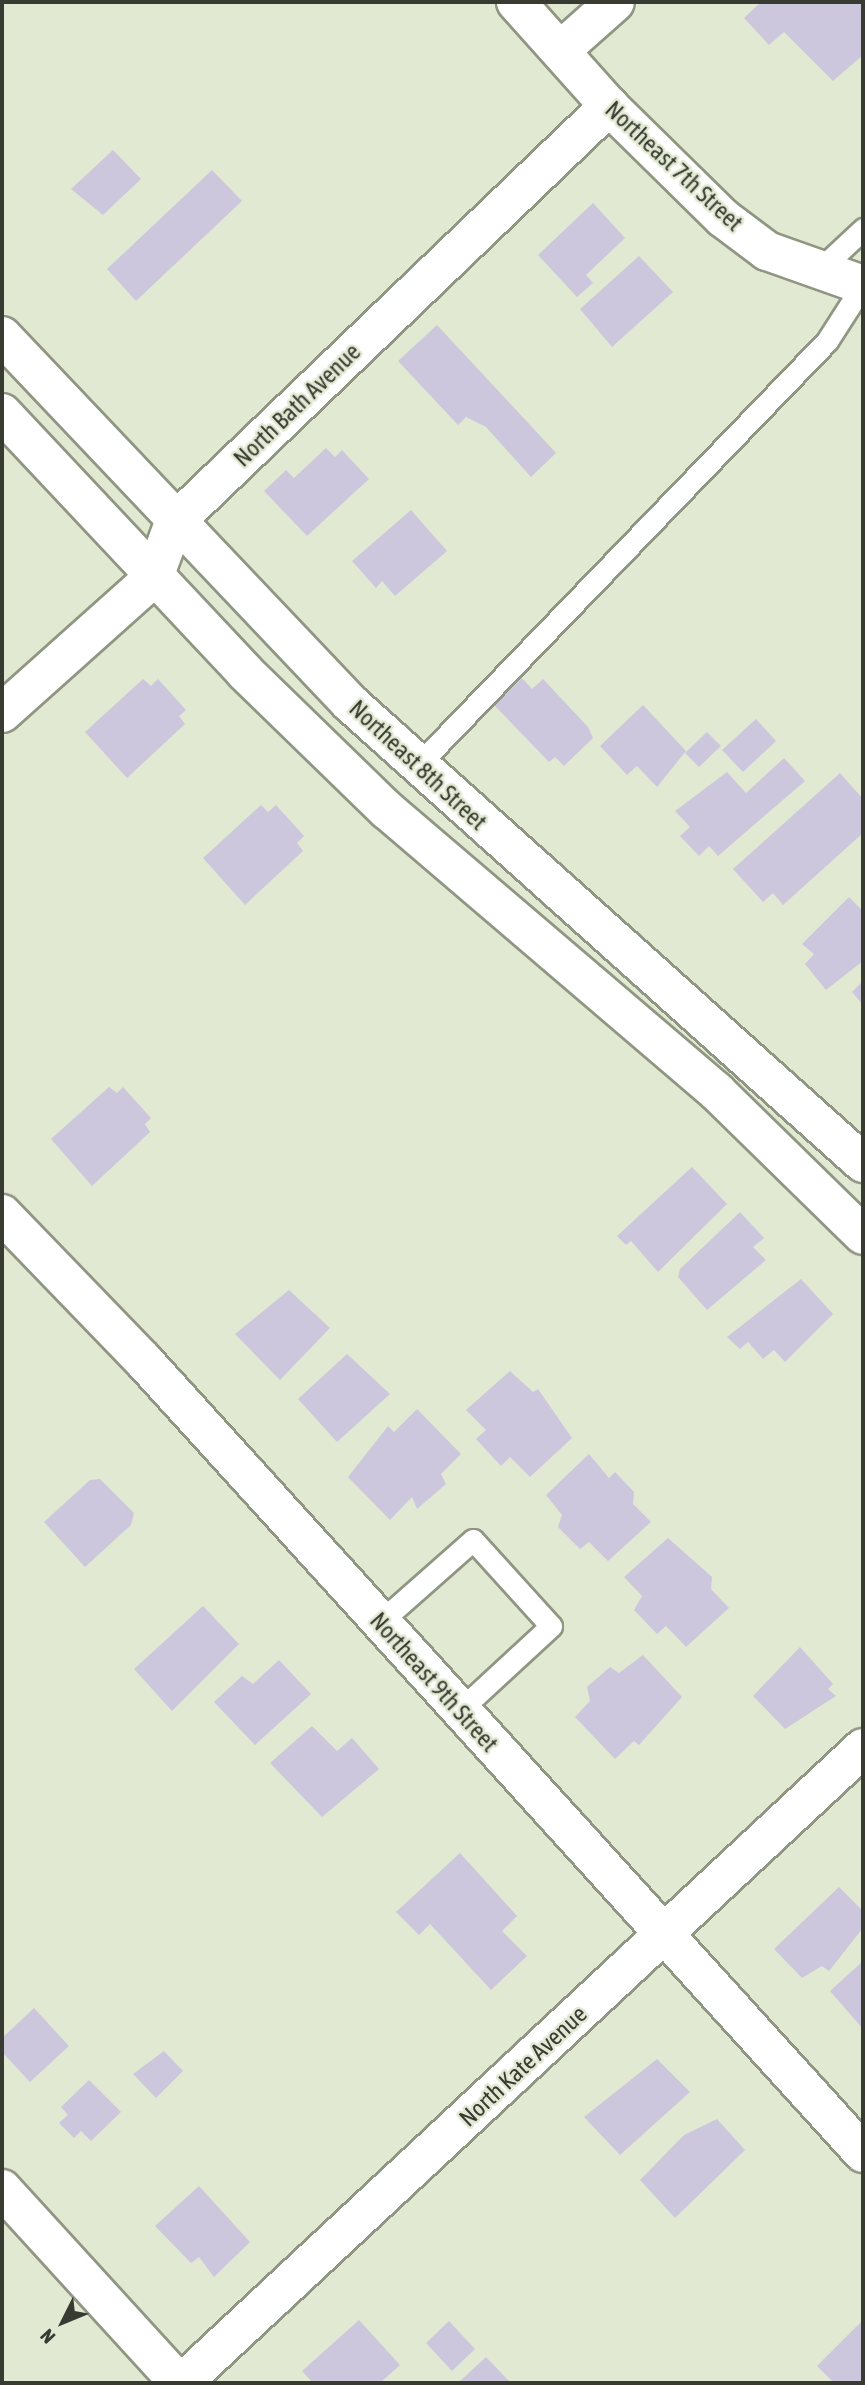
<!DOCTYPE html>
<html>
<head>
<meta charset="utf-8">
<style>
  body { margin:0 }
  #map { position:relative; width:865px; height:2385px; overflow:hidden; background:#e2e9d3; font-family:"Asap Condensed",sans-serif }
  div>[style] { position:absolute }
  [style*='--x'] { left:calc(var(--x)*1px); top:calc(var(--y)*1px); width:calc(var(--w)*1px); rotate:calc(var(--a)*1deg) }
  .building>* { inset:0; background:#ccc7dd }
  .roads { filter:drop-shadow(2px 0 #8f9682) drop-shadow(-2px 0 #8f9682) drop-shadow(0 2px #8f9682) drop-shadow(0 -2px #8f9682) }
  .lane>* { height:21px; margin:-10.5px; padding:0 10.5px; transform-origin:10.5px; border-radius:10.5px; background:#fff }
  .street>* { height:38px; margin:-19px; padding:0 19px; transform-origin:19px; border-radius:19px; background:#fff }
  .secondary>* { height:38px; margin:-19px; padding:0 19px; transform-origin:19px; border-radius:19px; background:#fff }
  span { translate:-50% -50%; white-space:nowrap; text-align:center; line-height:1.15; -webkit-text-stroke:5px #e2e9d3; paint-order:stroke }
  .street-label { font-size:24px; color:#383b32 }
  .frame { position:absolute; inset:0; border:4px solid #383b32; pointer-events:none }
  .north { position:absolute; left:28px; top:2287px; width:70px; height:70px; -webkit-text-stroke:5px #e2e9d3; paint-order:stroke; rotate:227deg; font-size:19px; font-weight:700; line-height:28px; text-align:center; color:#383b32 }
  .north::after { content:''; display:block; margin:auto; width:24px; height:32px; background:#383b32; clip-path:polygon(50% 0,100% 100%,50% 72%,0 100%) }
</style>
</head>
<body>
<div id="map">
  <div class="building">
    <div style="clip-path:polygon(761px 2px,863px 2px,863px 55px,833px 81px,784px 32px,769px 45px,744px 18px)"></div>
    <div style="clip-path:polygon(113px 150px,141px 179px,103px 215px,71px 189px)"></div>
    <div style="clip-path:polygon(212px 170px,242px 201px,136px 301px,107px 269px)"></div>
    <div style="clip-path:polygon(593px 203px,625px 238px,586px 275px,593px 283px,577px 297px,538px 255px)"></div>
    <div style="clip-path:polygon(639px 256px,673px 292px,612px 347px,580px 309px)"></div>
    <div style="clip-path:polygon(437px 325px,556px 453px,531px 477px,486px 427px,466px 417px,458px 425px,398px 361px)"></div>
    <div style="clip-path:polygon(326px 448px,335px 457px,342px 450px,369px 479px,307px 536px,264px 491px,286px 470px,294px 478px)"></div>
    <div style="clip-path:polygon(411px 510px,447px 551px,395px 596px,382px 581px,376px 588px,352px 561px)"></div>
    <div style="clip-path:polygon(522px 678px,532px 689px,543px 679px,588px 727px,593px 738px,564px 766px,555px 757px,549px 762px,494px 705px)"></div>
    <div style="clip-path:polygon(143px 679px,151px 686px,158px 679px,186px 710px,179px 716px,185px 724px,127px 778px,85px 732px)"></div>
    <div style="clip-path:polygon(643px 705px,686px 751px,657px 787px,637px 766px,627px 775px,600px 746px)"></div>
    <div style="clip-path:polygon(756px 719px,776px 741px,743px 772px,722px 750px)"></div>
    <div style="clip-path:polygon(707px 732px,721px 746px,699px 767px,685px 753px)"></div>
    <div style="clip-path:polygon(784px 758px,805px 781px,718px 856px,709px 846px,699px 856px,680px 836px,690px 827px,675px 811px,727px 772px,746px 793px)"></div>
    <div style="clip-path:polygon(840px 773px,863px 799px,863px 833px,783px 905px,773px 893px,763px 902px,733px 869px)"></div>
    <div style="clip-path:polygon(261px 805px,268px 812px,276px 805px,304px 836px,297px 843px,303px 851px,245px 905px,203px 858px)"></div>
    <div style="clip-path:polygon(849px 897px,863px 911px,863px 961px,826px 990px,805px 964px,814px 954px,802px 944px)"></div>
    <div style="clip-path:polygon(863px 981px,863px 1005px,852px 992px)"></div>
    <div style="clip-path:polygon(109px 1087px,117px 1093px,123px 1087px,151px 1118px,145px 1124px,150px 1132px,92px 1186px,51px 1139px)"></div>
    <div style="clip-path:polygon(692px 1167px,727px 1204px,658px 1272px,631px 1241px,626px 1245px,617px 1236px)"></div>
    <div style="clip-path:polygon(740px 1212px,764px 1238px,753px 1247px,766px 1260px,707px 1310px,678px 1277px,680px 1269px)"></div>
    <div style="clip-path:polygon(801px 1279px,833px 1314px,785px 1362px,774px 1350px,763px 1359px,748px 1342px,740px 1349px,727px 1337px)"></div>
    <div style="clip-path:polygon(289px 1290px,330px 1328px,280px 1380px,235px 1334px)"></div>
    <div style="clip-path:polygon(347px 1354px,390px 1394px,337px 1442px,298px 1399px)"></div>
    <div style="clip-path:polygon(510px 1371px,533px 1392px,538px 1389px,572px 1438px,530px 1477px,510px 1457px,501px 1466px,476px 1439px,486px 1430px,466px 1410px)"></div>
    <div style="clip-path:polygon(417px 1409px,461px 1454px,441px 1474px,446px 1484px,417px 1509px,412px 1497px,390px 1520px,348px 1477px,388px 1426px,394px 1432px)"></div>
    <div style="clip-path:polygon(589px 1454px,609px 1478px,615px 1472px,634px 1492px,633px 1504px,651px 1522px,608px 1561px,589px 1542px,580px 1549px,558px 1527px,562px 1515px,546px 1495px)"></div>
    <div style="clip-path:polygon(100px 1479px,134px 1513px,131px 1525px,85px 1567px,44px 1522px,90px 1480px)"></div>
    <div style="clip-path:polygon(668px 1538px,712px 1577px,711px 1589px,729px 1608px,686px 1647px,666px 1626px,657px 1634px,634px 1610px,642px 1596px,624px 1577px)"></div>
    <div style="clip-path:polygon(203px 1606px,239px 1644px,172px 1711px,134px 1669px)"></div>
    <div style="clip-path:polygon(800px 1647px,833px 1684px,828px 1689px,836px 1696px,785px 1729px,753px 1696px)"></div>
    <div style="clip-path:polygon(643px 1655px,682px 1697px,639px 1745px,634px 1741px,615px 1759px,575px 1717px,590px 1701px,587px 1687px,610px 1667px,619px 1673px)"></div>
    <div style="clip-path:polygon(279px 1660px,311px 1694px,255px 1745px,214px 1702px,242px 1676px,253px 1684px)"></div>
    <div style="clip-path:polygon(312px 1726px,337px 1751px,352px 1738px,379px 1769px,322px 1817px,270px 1763px)"></div>
    <div style="clip-path:polygon(460px 1853px,517px 1916px,502px 1931px,527px 1956px,491px 1990px,430px 1924px,419px 1935px,396px 1912px)"></div>
    <div style="clip-path:polygon(839px 1887px,863px 1911px,863px 1928px,829px 1971px,822px 1966px,802px 1978px,774px 1949px)"></div>
    <div style="clip-path:polygon(863px 1961px,863px 2029px,830px 1991px)"></div>
    <div style="clip-path:polygon(34px 2008px,69px 2046px,30px 2082px,2px 2052px,2px 2038px)"></div>
    <div style="clip-path:polygon(164px 2051px,183px 2071px,156px 2098px,133px 2074px)"></div>
    <div style="clip-path:polygon(657px 2059px,690px 2092px,620px 2155px,584px 2117px)"></div>
    <div style="clip-path:polygon(89px 2080px,121px 2112px,91px 2141px,81px 2131px,74px 2138px,59px 2123px,68px 2115px,61px 2107px)"></div>
    <div style="clip-path:polygon(717px 2119px,745px 2150px,675px 2218px,640px 2180px,684px 2135px)"></div>
    <div style="clip-path:polygon(199px 2186px,250px 2242px,214px 2277px,199px 2257px,191px 2263px,155px 2226px)"></div>
    <div style="clip-path:polygon(359px 2320px,400px 2365px,380px 2383px,313px 2383px,302px 2371px)"></div>
    <div style="clip-path:polygon(863px 2320px,863px 2383px,834px 2383px,817px 2366px)"></div>
    <div style="clip-path:polygon(449px 2321px,475px 2349px,452px 2371px,426px 2343px)"></div>
    <div style="clip-path:polygon(486px 2357px,511px 2383px,458px 2383px)"></div>
  </div>
  <div class="roads">
    <div class="lane">
      <div style="--x:818;--y:271;--w:62;--a:-43"></div>
      <div style="--x:417;--y:766;--w:591;--a:-46.03"></div>
      <div style="--x:827;--y:341;--w:67;--a:-57.3"></div>
      <div style="--x:380;--y:1622;--w:124;--a:-41.4"></div>
      <div style="--x:473;--y:1540;--w:116;--a:47.8"></div>
      <div style="--x:551;--y:1626;--w:124;--a:137.3"></div>
    </div>
    <div class="street">
      <div style="--x:516;--y:2;--w:140;--a:48.2"></div>
      <div style="--x:609;--y:106;--w:160;--a:44.5"></div>
      <div style="--x:723;--y:218;--w:55;--a:36.9"></div>
      <div style="--x:767;--y:251;--w:102;--a:19.5"></div>
      <div style="--x:561;--y:50;--w:72;--a:-41.6"></div>
      <div style="--x:2;--y:713;--w:204;--a:-41.8"></div>
      <div style="--x:154;--y:577;--w:58;--a:-69.7"></div>
      <div style="--x:174;--y:523;--w:603;--a:-43.79"></div>
      <div style="--x:2;--y:1214;--w:203;--a:46"></div>
      <div style="--x:143;--y:1360;--w:1071;--a:47.76"></div>
      <div style="--x:2;--y:2189;--w:263;--a:47.6"></div>
      <div style="--x:182;--y:2383;--w:931;--a:-43"></div>
    </div>
    <div class="secondary">
      <div style="--x:2;--y:336;--w:506;--a:46.52"></div>
      <div style="--x:350;--y:703;--w:689;--a:41.88"></div>
      <div style="--x:2;--y:413;--w:355;--a:46.8"></div>
      <div style="--x:245;--y:672;--w:198;--a:44.2"></div>
      <div style="--x:387;--y:810;--w:434;--a:40.5"></div>
      <div style="--x:717;--y:1092;--w:204;--a:44.4"></div>
    </div>
  </div>
  <div class="street-label">
    <span style="left:674px;top:166px;rotate:43deg">Northeast 7th Street</span>
    <span style="left:297px;top:405px;rotate:-44deg">North Bath Avenue</span>
    <span style="left:418px;top:765px;rotate:43deg">Northeast 8th Street</span>
    <span style="left:434px;top:1682px;rotate:48deg">Northeast 9th Street</span>
    <span style="left:523px;top:2066px;rotate:-43deg">North Kate Avenue</span>
  </div>
  <div class="frame"></div>
  <div class="north">N</div>
</div>
</body>
</html>
